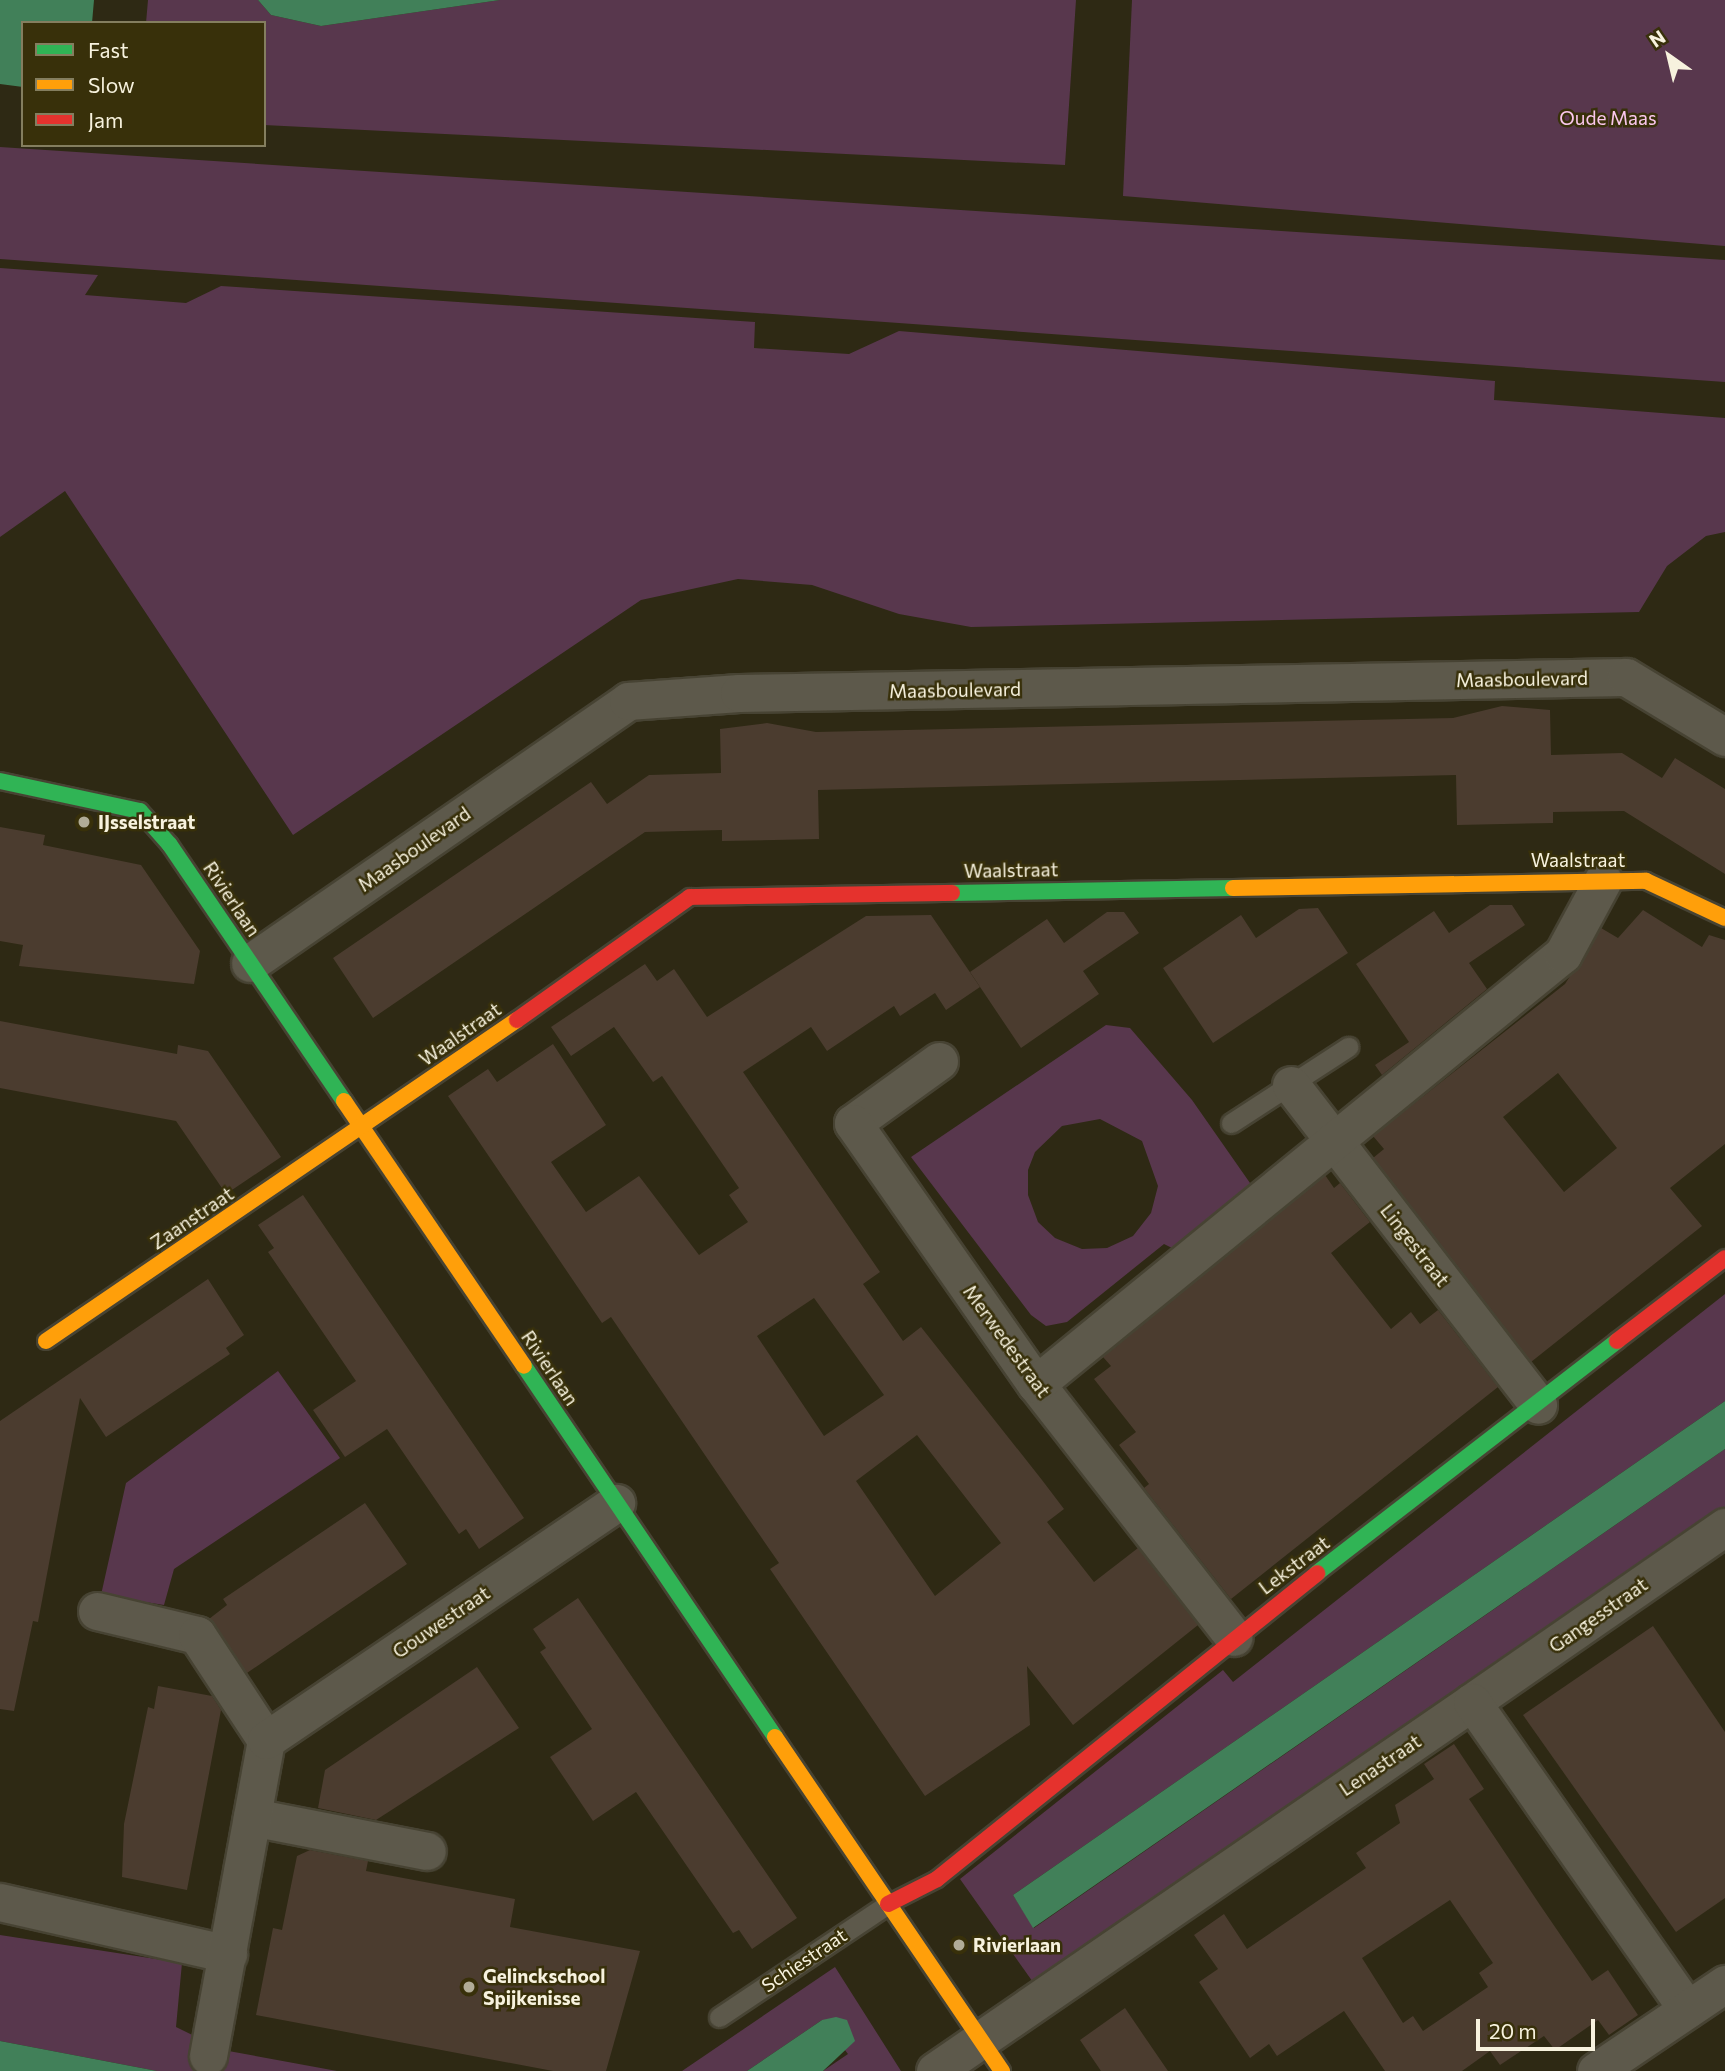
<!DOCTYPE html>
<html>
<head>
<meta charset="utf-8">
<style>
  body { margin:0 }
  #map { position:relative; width:1725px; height:2071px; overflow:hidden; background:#2e2914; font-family:Commissioner,sans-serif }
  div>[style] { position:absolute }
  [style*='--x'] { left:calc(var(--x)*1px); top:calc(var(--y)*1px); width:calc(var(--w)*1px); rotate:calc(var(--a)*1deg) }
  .green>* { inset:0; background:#58374d }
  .water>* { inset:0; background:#418059 }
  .building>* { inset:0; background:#4b3c2f }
  .roads { filter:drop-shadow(2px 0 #474333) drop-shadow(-2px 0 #474333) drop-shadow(0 2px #474333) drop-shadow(0 -2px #474333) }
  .lane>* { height:19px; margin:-9.5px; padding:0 9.5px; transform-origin:9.5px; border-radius:9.5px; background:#5d594b }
  .street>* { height:37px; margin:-18.5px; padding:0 18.5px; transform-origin:18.5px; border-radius:18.5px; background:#5d594b }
  .fast>* { height:16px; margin:-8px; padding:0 8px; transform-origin:8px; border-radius:8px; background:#30b455 }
  .slow>* { height:16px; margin:-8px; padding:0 8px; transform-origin:8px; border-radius:8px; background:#ff9f0a }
  .jam>* { height:16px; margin:-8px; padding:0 8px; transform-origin:8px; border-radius:8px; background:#e5322d }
  .dots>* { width:19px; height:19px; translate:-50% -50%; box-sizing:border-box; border:4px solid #38300a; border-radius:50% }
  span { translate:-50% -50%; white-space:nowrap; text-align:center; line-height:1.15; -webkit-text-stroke:5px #38300a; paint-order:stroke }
  .park-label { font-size:19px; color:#fac7ed }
  .street-label { font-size:19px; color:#f7f2de }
  .poi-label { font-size:19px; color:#f7f2de; font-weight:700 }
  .left { translate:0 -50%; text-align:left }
  .legend { position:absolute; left:21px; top:21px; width:245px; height:126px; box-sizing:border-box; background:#38300a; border:2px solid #847e5f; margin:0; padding:9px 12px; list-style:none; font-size:21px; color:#f7f2de }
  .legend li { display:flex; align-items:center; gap:14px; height:35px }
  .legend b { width:35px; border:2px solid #847e5f }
  .north { position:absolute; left:1634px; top:21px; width:70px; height:70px; -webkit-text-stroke:5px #38300a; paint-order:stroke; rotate:326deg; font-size:19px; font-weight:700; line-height:28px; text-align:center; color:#f7f2de }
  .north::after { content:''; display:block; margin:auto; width:24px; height:32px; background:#f7f2de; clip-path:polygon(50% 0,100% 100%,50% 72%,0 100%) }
  .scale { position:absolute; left:1476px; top:2019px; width:119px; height:32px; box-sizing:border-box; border:4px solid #f7f2de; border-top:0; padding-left:9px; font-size:21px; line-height:24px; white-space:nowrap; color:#f7f2de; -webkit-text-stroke:5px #38300a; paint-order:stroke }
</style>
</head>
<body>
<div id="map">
  <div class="green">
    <div style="clip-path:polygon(148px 0,258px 0,271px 15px,321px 26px,500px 0,1076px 0,1065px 165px,264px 125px,264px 23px,146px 23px)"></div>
    <div style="clip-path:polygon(1132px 0,1725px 0,1725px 246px,1123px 196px)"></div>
    <div style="clip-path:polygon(0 147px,1725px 260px,1725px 382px,0 259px)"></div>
    <div style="clip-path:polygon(0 268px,98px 275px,85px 295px,186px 303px,221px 286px,755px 322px,754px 348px,849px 354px,899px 331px,1495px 381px,1494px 400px,1725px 418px,1725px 532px,1706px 536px,1667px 566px,1639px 612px,971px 627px,899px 614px,812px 585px,738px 579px,641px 600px,293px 835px,65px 491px,0 537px)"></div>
    <div style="clip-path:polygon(evenodd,1106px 1025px,1130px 1028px,1192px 1100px,1257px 1193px,1180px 1252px,1164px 1244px,1067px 1322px,1046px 1326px,1031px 1315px,911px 1157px,1106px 1025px,1100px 1119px,1142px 1141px,1158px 1186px,1151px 1213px,1133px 1236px,1107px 1248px,1082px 1249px,1055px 1238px,1038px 1222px,1028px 1195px,1028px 1170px,1035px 1152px,1062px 1126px,1100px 1119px)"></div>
    <div style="clip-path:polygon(1725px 1294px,1725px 1401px,1013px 1895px,1034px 1928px,1725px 1449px,1725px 1514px,1035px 1985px,960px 1879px,1223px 1670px,1233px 1682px)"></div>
    <div style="clip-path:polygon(278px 1371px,340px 1458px,174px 1569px,164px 1605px,101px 1595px,126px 1483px)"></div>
    <div style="clip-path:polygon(0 1935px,182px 1963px,176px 2027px,223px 2050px,337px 2071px,157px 2071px,0 2041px)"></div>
    <div style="clip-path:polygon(835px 1967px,901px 2071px,823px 2071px,848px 2054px,822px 2020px,747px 2071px,682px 2071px)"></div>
  </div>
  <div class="water">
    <div style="clip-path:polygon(0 0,94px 0,92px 23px,23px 23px,23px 87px,0 84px)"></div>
    <div style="clip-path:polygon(258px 0,500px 0,321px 26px,271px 15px)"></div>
    <div style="clip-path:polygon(1725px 1401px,1725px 1449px,1033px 1928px,1013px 1895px)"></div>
    <div style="clip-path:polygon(836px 2017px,847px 2020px,855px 2041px,823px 2071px,747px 2071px,822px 2020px)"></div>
    <div style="clip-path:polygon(0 2041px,157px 2071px,0 2071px)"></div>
  </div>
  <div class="building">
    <div style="clip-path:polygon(1502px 706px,1550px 710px,1551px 755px,1622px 753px,1662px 778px,1675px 758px,1725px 789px,1725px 874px,1624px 811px,1553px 812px,1553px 823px,1457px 825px,1456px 775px,818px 790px,819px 839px,722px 841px,722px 830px,645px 832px,373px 1018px,333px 958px,591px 782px,607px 804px,649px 775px,721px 773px,720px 729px,767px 723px,816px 732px,1453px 718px)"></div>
    <div style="clip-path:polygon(0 827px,45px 835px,43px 845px,141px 865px,200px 951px,194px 984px,19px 966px,23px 945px,0 941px)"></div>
    <div style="clip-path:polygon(1490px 905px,1512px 905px,1525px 925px,1469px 963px,1487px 989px,1382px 1075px,1375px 1065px,1409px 1042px,1356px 964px,1434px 911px,1449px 933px)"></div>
    <div style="clip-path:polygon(1318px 908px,1348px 953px,1213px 1043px,1163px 968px,1241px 915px,1256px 938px,1299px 909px)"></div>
    <div style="clip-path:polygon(evenodd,1643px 910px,1702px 947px,1709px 935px,1725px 940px,1725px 1144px,1670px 1188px,1702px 1226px,1531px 1362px,1373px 1158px,1384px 1149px,1373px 1136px,1565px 984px,1601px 928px,1618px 938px,1643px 910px,1558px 1073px,1617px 1148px,1564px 1192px,1503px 1117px,1558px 1073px)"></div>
    <div style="clip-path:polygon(1107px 912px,1124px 912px,1139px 933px,1083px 971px,1099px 994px,1021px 1048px,970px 972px,1047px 919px,1064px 943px)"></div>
    <div style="clip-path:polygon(evenodd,931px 915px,980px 987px,946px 1010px,935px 993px,900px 1016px,894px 1006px,827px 1051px,811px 1027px,743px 1072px,880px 1272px,863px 1284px,903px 1341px,921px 1327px,1042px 1480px,1064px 1509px,1047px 1522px,1094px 1582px,1138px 1548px,1198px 1625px,1073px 1725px,1027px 1666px,1030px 1725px,925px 1796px,770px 1569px,779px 1563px,741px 1508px,611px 1317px,602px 1323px,448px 1096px,488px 1069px,497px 1082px,553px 1044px,606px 1125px,551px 1162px,586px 1212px,639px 1176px,699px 1255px,748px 1222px,729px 1195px,739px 1188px,662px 1076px,653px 1082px,614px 1027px,571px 1056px,551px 1027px,645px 964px,657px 981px,674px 969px,707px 1017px,866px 916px,931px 915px,814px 1298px,884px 1395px,824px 1436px,757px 1336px,814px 1298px,931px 915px,917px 1435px,1001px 1543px,935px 1596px,856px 1481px,917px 1435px)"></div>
    <div style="clip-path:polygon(0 1021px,177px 1054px,178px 1045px,208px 1051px,281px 1157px,226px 1194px,176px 1121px,0 1088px)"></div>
    <div style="clip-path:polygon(1325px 1175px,1334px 1188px,1340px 1183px,1370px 1222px,1331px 1253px,1391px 1329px,1411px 1312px,1420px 1324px,1438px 1310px,1498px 1387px,1231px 1599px,1144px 1488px,1149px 1484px,1119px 1445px,1136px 1432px,1094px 1379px,1111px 1366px,1103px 1357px)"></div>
    <div style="clip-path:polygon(303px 1195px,524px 1518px,479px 1549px,466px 1529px,459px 1534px,387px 1429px,345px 1457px,313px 1410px,356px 1381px,268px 1252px,274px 1248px,258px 1225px)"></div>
    <div style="clip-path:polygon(208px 1279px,244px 1335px,226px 1348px,230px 1354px,106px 1437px,80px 1398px,38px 1622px,33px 1621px,14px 1711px,0 1709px,0 1421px)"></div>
    <div style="clip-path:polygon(365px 1503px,407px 1564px,247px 1673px,209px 1619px,227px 1605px,223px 1599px)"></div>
    <div style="clip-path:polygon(578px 1598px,797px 1918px,752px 1949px,739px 1930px,733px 1933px,636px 1792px,593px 1821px,550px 1757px,592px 1729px,540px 1652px,546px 1648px,533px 1629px)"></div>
    <div style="clip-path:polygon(1653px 1626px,1725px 1732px,1725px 1898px,1676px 1932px,1523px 1715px)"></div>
    <div style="clip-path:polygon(477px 1667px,519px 1728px,376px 1820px,318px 1808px,325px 1770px)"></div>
    <div style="clip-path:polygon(158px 1686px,212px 1696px,221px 1710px,187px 1890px,122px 1877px,124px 1824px,148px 1707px,154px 1709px)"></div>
    <div style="clip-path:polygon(evenodd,1454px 1744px,1484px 1789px,1469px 1799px,1540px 1905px,1592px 1981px,1608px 1970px,1638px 2015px,1609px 2035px,1598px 2020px,1555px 2050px,1544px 2036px,1500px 2065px,1490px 2051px,1462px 2071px,1385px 2071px,1344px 2011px,1277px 2056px,1269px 2044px,1250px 2058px,1199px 1982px,1218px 1969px,1194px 1935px,1224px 1914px,1247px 1949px,1366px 1868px,1356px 1853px,1400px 1823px,1395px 1805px,1434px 1779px,1424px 1764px,1454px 1744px,1450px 1900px,1493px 1963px,1479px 1973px,1488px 1987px,1423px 2031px,1413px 2016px,1403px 2023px,1362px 1958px,1450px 1900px)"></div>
    <div style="clip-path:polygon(310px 1850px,368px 1861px,366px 1871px,515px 1899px,510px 1927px,640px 1951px,606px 2071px,553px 2071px,256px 2015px,273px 1928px,282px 1930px,297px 1856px)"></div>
    <div style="clip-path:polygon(1125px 2008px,1144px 2036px,1168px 2071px,1101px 2071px,1080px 2040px)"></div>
  </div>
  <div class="roads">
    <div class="lane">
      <div style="--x:1231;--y:1123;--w:140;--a:-33"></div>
      <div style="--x:719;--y:2017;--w:203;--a:-33.8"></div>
    </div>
    <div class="street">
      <div style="--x:250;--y:963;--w:460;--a:-34.7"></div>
      <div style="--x:628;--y:701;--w:111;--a:-4.1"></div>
      <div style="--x:739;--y:693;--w:887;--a:-1.03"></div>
      <div style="--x:1626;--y:677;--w:116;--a:31.2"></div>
      <div style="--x:939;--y:1061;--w:106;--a:144.2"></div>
      <div style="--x:853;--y:1123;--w:319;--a:55"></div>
      <div style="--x:1036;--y:1384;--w:321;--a:52"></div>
      <div style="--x:1291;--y:1085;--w:404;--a:52.3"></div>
      <div style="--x:1036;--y:1384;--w:680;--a:-39.21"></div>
      <div style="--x:1563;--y:954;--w:84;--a:-61.6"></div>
      <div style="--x:97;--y:1611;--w:103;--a:13.5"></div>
      <div style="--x:197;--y:1635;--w:126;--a:56.7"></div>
      <div style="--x:1472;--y:1702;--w:308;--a:-34.7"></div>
      <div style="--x:252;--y:1817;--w:178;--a:11"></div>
      <div style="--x:0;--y:1902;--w:234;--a:12.8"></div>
      <div style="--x:208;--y:2056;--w:321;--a:-79.6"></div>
      <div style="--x:266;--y:1740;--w:423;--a:-34.1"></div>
      <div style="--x:935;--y:2071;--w:652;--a:-34.49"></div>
      <div style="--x:1472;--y:1702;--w:375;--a:55"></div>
      <div style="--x:1596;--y:2071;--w:156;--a:-34"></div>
    </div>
    <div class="fast">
      <div style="--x:0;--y:781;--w:143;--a:12.1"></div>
      <div style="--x:140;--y:811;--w:45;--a:48.6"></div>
      <div style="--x:170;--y:845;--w:310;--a:55.8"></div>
      <div style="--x:952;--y:893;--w:281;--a:-1"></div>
      <div style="--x:524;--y:1366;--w:448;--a:55.9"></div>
      <div style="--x:1317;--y:1573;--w:379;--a:-37.7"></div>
    </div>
    <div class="slow">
      <div style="--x:1233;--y:888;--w:413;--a:-1"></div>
      <div style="--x:1646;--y:881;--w:87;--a:25.1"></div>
      <div style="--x:344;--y:1101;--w:320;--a:55.8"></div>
      <div style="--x:46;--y:1341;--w:570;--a:-34.28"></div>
      <div style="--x:775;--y:1737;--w:404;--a:55.8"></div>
    </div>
    <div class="jam">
      <div style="--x:517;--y:1020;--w:212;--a:-35.4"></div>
      <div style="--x:690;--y:897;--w:262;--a:-0.9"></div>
      <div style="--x:1617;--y:1341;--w:136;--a:-37.5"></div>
      <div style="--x:888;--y:1904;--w:55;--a:-27"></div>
      <div style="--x:937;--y:1879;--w:488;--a:-38.8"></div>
    </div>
  </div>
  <div class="dots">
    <div style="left:84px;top:822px;background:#b1ac97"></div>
    <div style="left:959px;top:1945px;background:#b1ac97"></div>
    <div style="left:469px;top:1987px;background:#b1ac97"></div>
  </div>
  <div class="park-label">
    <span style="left:1608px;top:118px">Oude Maas</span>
  </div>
  <div class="street-label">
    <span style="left:1522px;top:679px;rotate:-1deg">Maasboulevard</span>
    <span style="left:955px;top:690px;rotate:-1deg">Maasboulevard</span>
    <span style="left:414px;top:849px;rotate:-35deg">Maasboulevard</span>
    <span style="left:1578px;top:860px">Waalstraat</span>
    <span style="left:1011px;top:870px;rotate:-1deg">Waalstraat</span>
    <span style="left:232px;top:899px;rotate:56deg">Rivierlaan</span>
    <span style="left:460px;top:1034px;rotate:-35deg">Waalstraat</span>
    <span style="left:192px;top:1218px;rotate:-34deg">Zaanstraat</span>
    <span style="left:1415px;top:1245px;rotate:52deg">Lingestraat</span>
    <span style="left:1007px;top:1341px;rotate:54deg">Merwedestraat</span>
    <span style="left:550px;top:1368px;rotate:56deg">Rivierlaan</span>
    <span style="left:1294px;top:1565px;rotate:-37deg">Lekstraat</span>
    <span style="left:1598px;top:1615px;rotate:-35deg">Gangesstraat</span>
    <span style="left:441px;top:1622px;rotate:-34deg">Gouwestraat</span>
    <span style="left:1380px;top:1765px;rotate:-34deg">Lenastraat</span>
    <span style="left:804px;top:1960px;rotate:-34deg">Schiestraat</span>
  </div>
  <div class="poi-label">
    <span class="left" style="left:98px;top:822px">IJsselstraat</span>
    <span class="left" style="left:973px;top:1945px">Rivierlaan</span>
    <span class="left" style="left:483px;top:1987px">Gelinckschool<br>Spijkenisse</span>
  </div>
  <ul class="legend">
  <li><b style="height:9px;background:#30b455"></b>Fast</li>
  <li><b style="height:9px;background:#ff9f0a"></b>Slow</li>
  <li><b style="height:9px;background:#e5322d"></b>Jam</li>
  </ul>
  <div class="north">N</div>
  <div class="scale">20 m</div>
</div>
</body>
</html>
